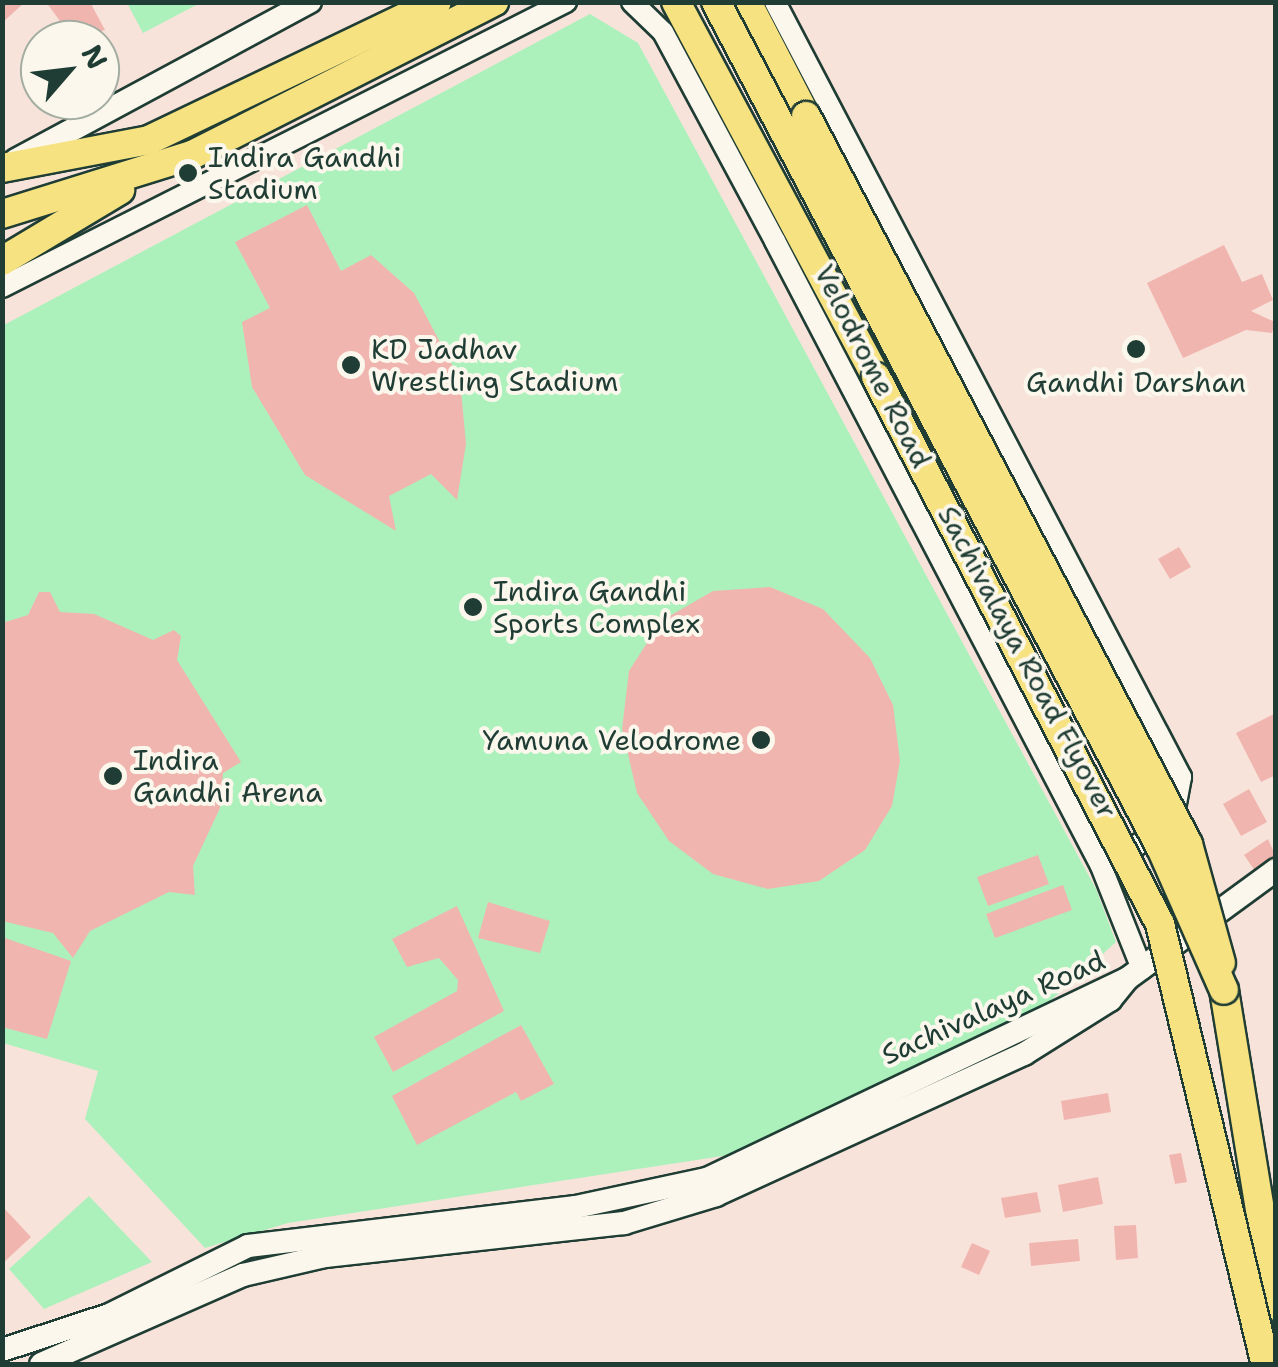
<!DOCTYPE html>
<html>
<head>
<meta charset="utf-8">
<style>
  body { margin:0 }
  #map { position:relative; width:1278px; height:1367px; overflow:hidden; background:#f8e3da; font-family:"Shantell Sans",sans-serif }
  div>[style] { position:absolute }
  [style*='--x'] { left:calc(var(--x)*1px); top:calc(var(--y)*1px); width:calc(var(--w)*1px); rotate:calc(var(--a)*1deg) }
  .green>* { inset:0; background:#acf1bc }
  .building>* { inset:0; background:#f1b5b0 }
  .roads { filter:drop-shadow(2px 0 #1f3d34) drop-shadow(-2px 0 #1f3d34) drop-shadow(0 2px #1f3d34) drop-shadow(0 -2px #1f3d34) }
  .tertiary>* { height:20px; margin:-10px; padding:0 10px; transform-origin:10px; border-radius:10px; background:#fbf7ec }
  .secondary>* { height:22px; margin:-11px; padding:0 11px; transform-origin:11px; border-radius:11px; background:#fbf7ec }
  .trunk>* { height:28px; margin:-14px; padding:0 14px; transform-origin:14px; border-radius:14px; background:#f7e281 }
  .bridges { filter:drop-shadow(2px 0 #1f3d34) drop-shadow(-2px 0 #1f3d34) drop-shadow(0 2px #1f3d34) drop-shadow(0 -2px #1f3d34) }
  .trunk-bridge>* { height:28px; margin:-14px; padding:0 14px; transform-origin:14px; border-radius:14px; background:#f7e281 }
  .dots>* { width:28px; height:28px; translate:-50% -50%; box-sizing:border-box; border:5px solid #fbf7ec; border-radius:50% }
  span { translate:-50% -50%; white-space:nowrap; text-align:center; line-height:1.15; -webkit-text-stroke:8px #fbf7ec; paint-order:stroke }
  .poi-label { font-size:28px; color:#1f3d34 }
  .left { translate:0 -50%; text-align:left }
  .right { translate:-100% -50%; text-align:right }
  .street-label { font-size:28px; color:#1f3d34 }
  .frame { position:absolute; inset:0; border:5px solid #1f3d34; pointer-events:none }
  .north { position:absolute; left:20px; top:20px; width:100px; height:100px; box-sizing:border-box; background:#fbf7ec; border:2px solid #a3ada2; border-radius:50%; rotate:62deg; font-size:28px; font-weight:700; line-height:40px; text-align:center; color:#1f3d34 }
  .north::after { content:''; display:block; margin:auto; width:35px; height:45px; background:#1f3d34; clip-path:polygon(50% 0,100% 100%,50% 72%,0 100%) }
</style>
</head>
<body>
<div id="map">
  <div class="green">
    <div style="clip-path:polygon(127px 3px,200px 3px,143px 33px)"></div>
    <div style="clip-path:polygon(590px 14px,638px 43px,1096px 889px,1116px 942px,1050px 1001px,729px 1155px,288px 1223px,205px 1248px,85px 1119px,98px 1071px,3px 1043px,2px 326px)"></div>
    <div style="clip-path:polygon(89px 1196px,152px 1262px,44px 1309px,9px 1269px)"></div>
  </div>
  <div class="building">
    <div style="clip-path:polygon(2px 2px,25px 2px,2px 23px)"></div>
    <div style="clip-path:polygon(46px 2px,90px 2px,105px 30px,74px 40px)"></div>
    <div style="clip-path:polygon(307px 205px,341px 271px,371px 255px,414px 293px,460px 380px,466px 444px,457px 500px,431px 474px,389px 496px,396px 531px,305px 475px,252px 387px,242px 322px,270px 308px,235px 242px)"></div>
    <div style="clip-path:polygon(1224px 245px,1242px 282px,1262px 274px,1273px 300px,1251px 311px,1275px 322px,1272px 333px,1246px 330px,1183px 358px,1147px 283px)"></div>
    <div style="clip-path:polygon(1179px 547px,1191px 567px,1170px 579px,1158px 559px)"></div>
    <div style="clip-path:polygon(770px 587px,823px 609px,870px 658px,893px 705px,900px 761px,892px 806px,865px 850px,819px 881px,768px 889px,713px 874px,669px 841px,637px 793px,622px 729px,629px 671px,661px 621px,713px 591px)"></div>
    <div style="clip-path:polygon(39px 592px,50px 592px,60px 612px,94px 614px,153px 640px,174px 630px,181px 636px,177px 660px,241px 762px,223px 773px,220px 808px,193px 866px,195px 895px,169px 892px,90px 931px,73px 958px,53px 933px,2px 921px,2px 623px,28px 615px)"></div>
    <div style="clip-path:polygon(1276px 713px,1276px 775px,1261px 782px,1236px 733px)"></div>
    <div style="clip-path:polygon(1249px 789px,1267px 822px,1241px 836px,1223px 804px)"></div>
    <div style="clip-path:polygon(1268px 839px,1276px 857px,1255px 871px,1244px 855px)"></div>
    <div style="clip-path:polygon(1038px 855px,1049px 884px,988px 906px,977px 877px)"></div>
    <div style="clip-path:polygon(1063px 885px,1072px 910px,995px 938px,986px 914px)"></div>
    <div style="clip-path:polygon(488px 902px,550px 921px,540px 953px,478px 938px)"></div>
    <div style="clip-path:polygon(457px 906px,504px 1011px,393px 1072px,374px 1037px,457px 991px,458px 980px,439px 958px,407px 967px,392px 939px)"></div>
    <div style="clip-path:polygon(2px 937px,71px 961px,47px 1039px,2px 1027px)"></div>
    <div style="clip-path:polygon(521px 1025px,554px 1084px,521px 1101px,516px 1092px,417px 1145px,392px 1096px)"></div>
    <div style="clip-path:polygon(1108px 1093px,1111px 1112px,1064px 1120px,1061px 1101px)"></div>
    <div style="clip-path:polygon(1181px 1153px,1187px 1182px,1175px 1184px,1169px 1155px)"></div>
    <div style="clip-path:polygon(1098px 1177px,1103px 1204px,1063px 1212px,1058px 1185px)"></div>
    <div style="clip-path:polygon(1037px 1192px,1041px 1212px,1005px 1218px,1001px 1198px)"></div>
    <div style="clip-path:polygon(2px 1206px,31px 1237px,2px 1264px)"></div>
    <div style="clip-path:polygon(1136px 1225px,1138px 1258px,1116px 1260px,1114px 1226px)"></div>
    <div style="clip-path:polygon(1078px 1239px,1080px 1261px,1031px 1266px,1029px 1243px)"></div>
    <div style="clip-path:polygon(972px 1243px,990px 1251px,979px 1275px,961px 1267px)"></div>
  </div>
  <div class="roads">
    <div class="tertiary">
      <div style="--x:632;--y:2;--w:43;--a:44.1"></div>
      <div style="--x:663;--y:32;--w:237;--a:61.8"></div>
      <div style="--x:775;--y:241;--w:705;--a:62.45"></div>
      <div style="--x:1101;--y:866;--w:111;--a:68.3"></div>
      <div style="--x:775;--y:2;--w:875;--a:62.35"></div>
      <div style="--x:1181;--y:777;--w:49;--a:100.6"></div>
      <div style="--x:1172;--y:825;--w:70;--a:150.2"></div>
      <div style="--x:2;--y:287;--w:632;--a:-26.81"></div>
    </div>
    <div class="secondary">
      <div style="--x:16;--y:160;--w:334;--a:-28.3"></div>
      <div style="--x:2;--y:1350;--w:113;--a:-18.1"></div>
      <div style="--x:109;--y:1315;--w:155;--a:-26.4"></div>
      <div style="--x:248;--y:1246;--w:330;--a:-6.8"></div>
      <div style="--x:576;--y:1207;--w:134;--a:-12.1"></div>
      <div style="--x:707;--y:1179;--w:465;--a:-25.5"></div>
      <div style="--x:1127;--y:979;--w:185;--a:-36.2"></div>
      <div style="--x:41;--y:1364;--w:221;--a:-23.8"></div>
      <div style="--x:243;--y:1275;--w:84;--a:-13"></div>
      <div style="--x:325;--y:1256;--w:301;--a:-6.3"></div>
      <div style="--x:624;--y:1223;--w:96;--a:-16.9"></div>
      <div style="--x:716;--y:1195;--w:339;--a:-24.6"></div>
      <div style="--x:1024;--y:1054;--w:102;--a:-32.1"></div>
      <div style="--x:1110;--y:1000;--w:27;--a:-51"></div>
    </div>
    <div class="trunk">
      <div style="--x:676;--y:2;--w:425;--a:61.9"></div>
      <div style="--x:747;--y:2;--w:128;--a:62.6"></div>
      <div style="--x:2;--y:168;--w:150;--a:-10.8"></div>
      <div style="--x:149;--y:140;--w:319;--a:-25.6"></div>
      <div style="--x:2;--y:214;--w:199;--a:-17.3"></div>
      <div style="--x:192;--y:155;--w:339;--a:-26.9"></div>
      <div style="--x:2;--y:261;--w:138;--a:-31"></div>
      <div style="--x:1224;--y:990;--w:320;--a:80.7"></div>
    </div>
  </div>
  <div class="bridges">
    <div class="trunk-bridge">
      <div style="--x:716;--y:2;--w:956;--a:62.26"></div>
      <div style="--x:1161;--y:848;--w:155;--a:66.1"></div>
      <div style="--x:806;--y:116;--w:822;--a:62.31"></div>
      <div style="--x:1188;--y:844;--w:123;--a:74.5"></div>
      <div style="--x:876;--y:377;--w:616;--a:62.56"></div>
      <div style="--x:1160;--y:924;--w:453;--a:76.5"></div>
    </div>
  </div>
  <div class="dots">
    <div style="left:188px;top:173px;background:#1f3d34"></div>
    <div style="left:1136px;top:349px;background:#1f3d34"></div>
    <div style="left:351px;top:365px;background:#1f3d34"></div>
    <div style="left:473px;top:607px;background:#1f3d34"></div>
    <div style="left:761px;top:740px;background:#1f3d34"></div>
    <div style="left:113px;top:776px;background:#1f3d34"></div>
  </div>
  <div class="poi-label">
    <span class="left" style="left:208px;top:173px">Indira Gandhi<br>Stadium</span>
    <span class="left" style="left:371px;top:365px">KD Jadhav<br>Wrestling Stadium</span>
    <span style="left:1136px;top:382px">Gandhi Darshan</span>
    <span class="left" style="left:493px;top:607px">Indira Gandhi<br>Sports Complex</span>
    <span class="right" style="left:741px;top:740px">Yamuna Velodrome</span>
    <span class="left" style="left:133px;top:776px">Indira<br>Gandhi Arena</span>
  </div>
  <div class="street-label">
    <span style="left:873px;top:366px;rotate:63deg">Velodrome Road</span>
    <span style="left:1028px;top:662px;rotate:62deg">Sachivalaya Road Flyover</span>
    <span style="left:993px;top:1007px;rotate:-24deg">Sachivalaya Road</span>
  </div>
  <div class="frame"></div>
  <div class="north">N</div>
</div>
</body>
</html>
